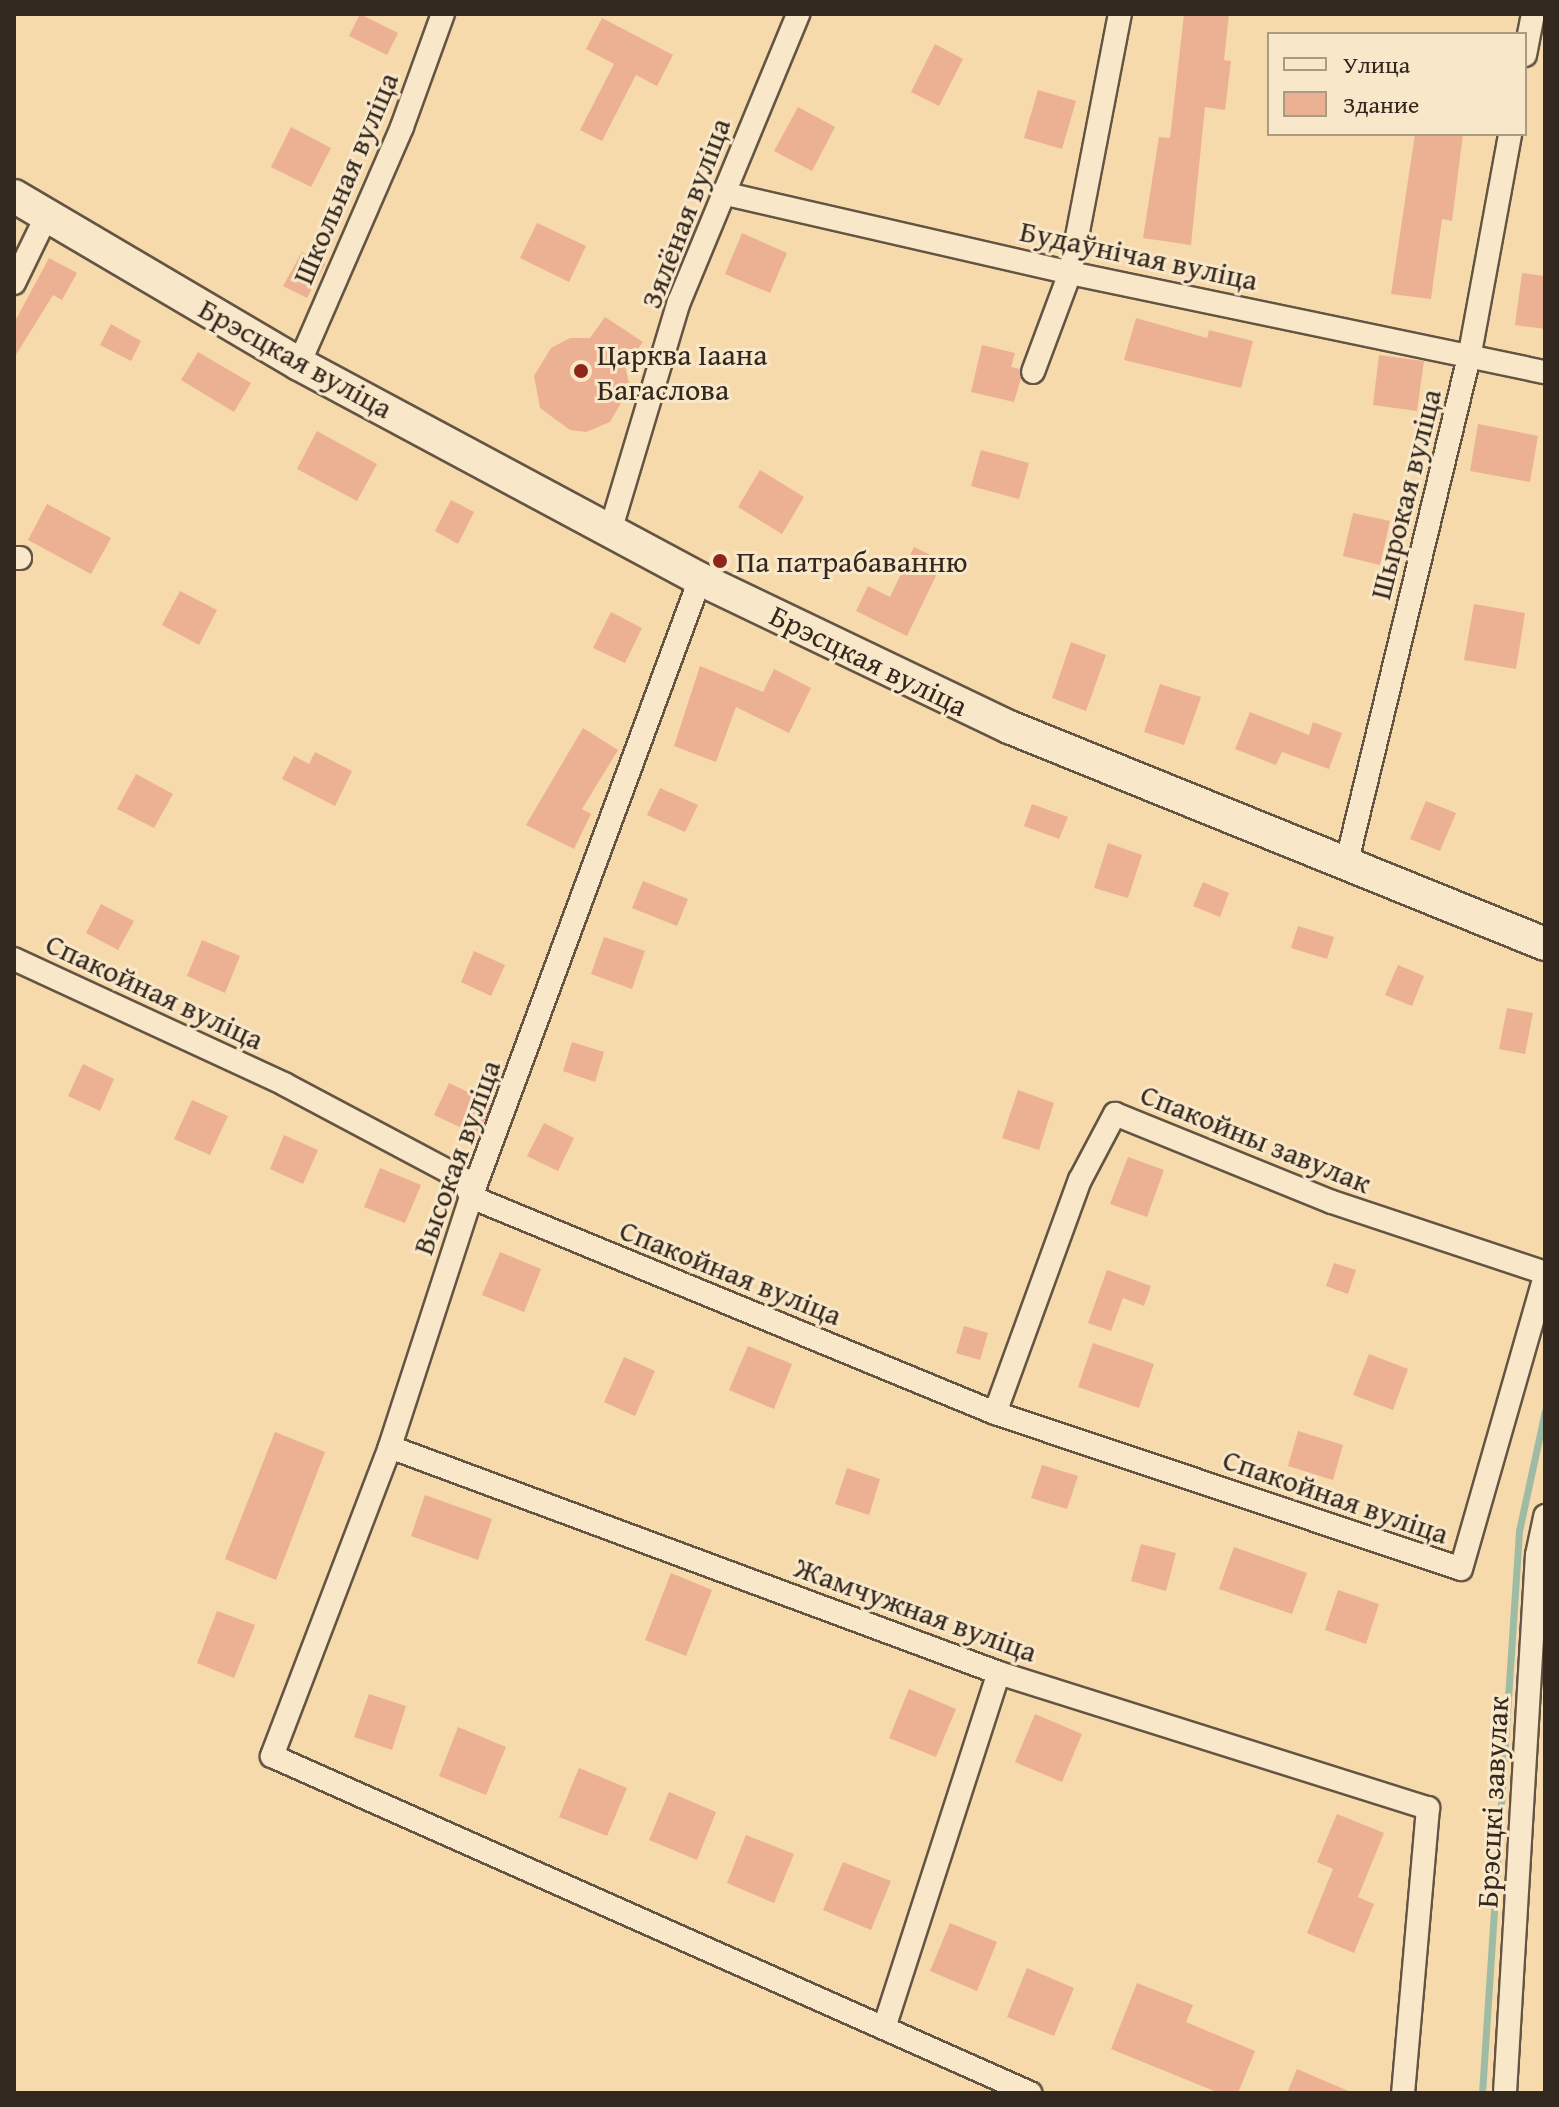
<!DOCTYPE html>
<html>
<head>
<meta charset="utf-8">
<style>
  body { margin:0 }
  #map { position:relative; width:1559px; height:2107px; overflow:hidden; background:#f6daac; font-family:"Gentium Book Plus",serif }
  div>[style] { position:absolute }
  [style*='--x'] { left:calc(var(--x)*1px); top:calc(var(--y)*1px); width:calc(var(--w)*1px); rotate:calc(var(--a)*1deg) }
  .stream>* { height:7px; margin:-3.5px; padding:0 3.5px; transform-origin:3.5px; border-radius:3.5px; background:#9ebba4 }
  .building>* { inset:0; background:#ecb092 }
  .roads { filter:drop-shadow(2px 0 #645443) drop-shadow(-2px 0 #645443) drop-shadow(0 2px #645443) drop-shadow(0 -2px #645443) }
  .street>* { height:22px; margin:-11px; padding:0 11px; transform-origin:11px; border-radius:11px; background:#f9e7c9 }
  .secondary>* { height:32px; margin:-16px; padding:0 16px; transform-origin:16px; border-radius:16px; background:#f9e7c9 }
  .dots>* { width:22px; height:22px; translate:-50% -50%; box-sizing:border-box; border:4px solid #f9e7c9; border-radius:50% }
  span { translate:-50% -50%; white-space:nowrap; text-align:center; line-height:1.15; -webkit-text-stroke:6px #f9e7c9; paint-order:stroke }
  .street-label { font-size:30px; color:#332820 }
  .poi-label { font-size:30px; color:#332820 }
  .left { translate:0 -50%; text-align:left }
  .frame { position:absolute; inset:0; border:16px solid #332820; pointer-events:none }
  .legend { position:absolute; left:1267px; top:32px; width:260px; height:104px; box-sizing:border-box; background:#f9e7c9; border:2px solid #aa9b85; margin:0; padding:10px 14px; list-style:none; font-size:24px; color:#332820 }
  .legend li { display:flex; align-items:center; gap:16px; height:40px }
  .legend b { width:40px; border:2px solid #aa9b85 }
</style>
</head>
<body>
<div id="map">
  <div class="stream">
    <div style="--x:1482;--y:2093;--w:563;--a:-86.23"></div>
    <div style="--x:1519;--y:1531;--w:123;--a:-77.8"></div>
  </div>
  <div class="building">
    <div style="clip-path:polygon(360px 14px,398px 33px,387px 55px,349px 36px)"></div>
    <div style="clip-path:polygon(1184px 14px,1229px 14px,1224px 60px,1231px 61px,1225px 110px,1205px 107px,1191px 245px,1143px 238px,1159px 137px,1170px 138px)"></div>
    <div style="clip-path:polygon(602px 18px,673px 55px,657px 86px,636px 75px,602px 141px,580px 130px,614px 64px,586px 49px)"></div>
    <div style="clip-path:polygon(935px 44px,963px 59px,939px 106px,911px 92px)"></div>
    <div style="clip-path:polygon(1038px 90px,1076px 101px,1062px 149px,1024px 138px)"></div>
    <div style="clip-path:polygon(798px 107px,835px 127px,812px 171px,774px 151px)"></div>
    <div style="clip-path:polygon(291px 127px,331px 148px,311px 187px,271px 167px)"></div>
    <div style="clip-path:polygon(1415px 134px,1463px 134px,1452px 221px,1442px 219px,1431px 299px,1391px 294px)"></div>
    <div style="clip-path:polygon(537px 223px,586px 246px,569px 282px,520px 258px)"></div>
    <div style="clip-path:polygon(742px 233px,787px 253px,770px 293px,725px 274px)"></div>
    <div style="clip-path:polygon(302px 252px,325px 264px,307px 298px,283px 286px)"></div>
    <div style="clip-path:polygon(49px 258px,77px 273px,62px 300px,53px 295px,14px 358px,14px 323px)"></div>
    <div style="clip-path:polygon(1522px 273px,1545px 276px,1545px 329px,1515px 325px)"></div>
    <div style="clip-path:polygon(605px 317px,643px 342px,625px 366px,630px 387px,610px 422px,586px 432px,570px 430px,540px 408px,534px 376px,551px 348px,570px 338px,590px 338px)"></div>
    <div style="clip-path:polygon(1136px 318px,1207px 338px,1209px 330px,1253px 341px,1241px 388px,1124px 360px)"></div>
    <div style="clip-path:polygon(111px 324px,141px 341px,131px 361px,100px 345px)"></div>
    <div style="clip-path:polygon(982px 345px,1015px 353px,1011px 367px,1020px 369px,1021px 378px,1014px 402px,971px 392px)"></div>
    <div style="clip-path:polygon(198px 352px,251px 383px,234px 412px,181px 380px)"></div>
    <div style="clip-path:polygon(1379px 355px,1424px 361px,1417px 411px,1373px 405px)"></div>
    <div style="clip-path:polygon(1478px 424px,1538px 436px,1530px 482px,1470px 471px)"></div>
    <div style="clip-path:polygon(317px 431px,377px 464px,357px 501px,297px 469px)"></div>
    <div style="clip-path:polygon(981px 450px,1029px 463px,1019px 499px,971px 486px)"></div>
    <div style="clip-path:polygon(760px 470px,804px 497px,782px 534px,738px 507px)"></div>
    <div style="clip-path:polygon(451px 500px,474px 512px,458px 544px,435px 531px)"></div>
    <div style="clip-path:polygon(47px 504px,111px 538px,91px 574px,28px 540px)"></div>
    <div style="clip-path:polygon(1353px 513px,1390px 521px,1380px 565px,1343px 556px)"></div>
    <div style="clip-path:polygon(914px 547px,943px 561px,907px 636px,856px 611px,868px 586px,890px 597px)"></div>
    <div style="clip-path:polygon(180px 591px,217px 610px,199px 645px,162px 625px)"></div>
    <div style="clip-path:polygon(1474px 604px,1525px 613px,1516px 669px,1464px 660px)"></div>
    <div style="clip-path:polygon(611px 612px,642px 628px,625px 663px,593px 648px)"></div>
    <div style="clip-path:polygon(1071px 642px,1106px 655px,1086px 711px,1052px 698px)"></div>
    <div style="clip-path:polygon(700px 666px,763px 692px,774px 669px,811px 688px,789px 733px,736px 707px,716px 762px,674px 746px)"></div>
    <div style="clip-path:polygon(1160px 684px,1201px 697px,1184px 745px,1144px 732px)"></div>
    <div style="clip-path:polygon(1250px 712px,1309px 735px,1313px 722px,1342px 733px,1329px 769px,1282px 752px,1276px 765px,1235px 749px)"></div>
    <div style="clip-path:polygon(583px 728px,618px 750px,582px 809px,591px 814px,574px 849px,526px 825px)"></div>
    <div style="clip-path:polygon(315px 752px,352px 771px,335px 806px,282px 779px,294px 756px,309px 764px)"></div>
    <div style="clip-path:polygon(136px 774px,173px 794px,154px 828px,117px 809px)"></div>
    <div style="clip-path:polygon(660px 788px,698px 805px,685px 832px,647px 815px)"></div>
    <div style="clip-path:polygon(1426px 801px,1456px 813px,1440px 851px,1410px 839px)"></div>
    <div style="clip-path:polygon(1032px 804px,1068px 817px,1059px 839px,1024px 826px)"></div>
    <div style="clip-path:polygon(1108px 843px,1142px 855px,1128px 898px,1094px 888px)"></div>
    <div style="clip-path:polygon(643px 881px,688px 899px,677px 926px,632px 908px)"></div>
    <div style="clip-path:polygon(1203px 882px,1229px 893px,1220px 917px,1193px 906px)"></div>
    <div style="clip-path:polygon(101px 904px,134px 921px,118px 950px,86px 933px)"></div>
    <div style="clip-path:polygon(1298px 926px,1334px 937px,1327px 959px,1291px 948px)"></div>
    <div style="clip-path:polygon(604px 937px,645px 951px,632px 989px,591px 974px)"></div>
    <div style="clip-path:polygon(202px 940px,240px 956px,225px 993px,187px 976px)"></div>
    <div style="clip-path:polygon(474px 951px,505px 965px,491px 996px,461px 982px)"></div>
    <div style="clip-path:polygon(1398px 965px,1424px 976px,1412px 1006px,1385px 995px)"></div>
    <div style="clip-path:polygon(1507px 1008px,1533px 1013px,1525px 1054px,1499px 1049px)"></div>
    <div style="clip-path:polygon(572px 1042px,604px 1052px,595px 1082px,563px 1071px)"></div>
    <div style="clip-path:polygon(83px 1064px,114px 1079px,100px 1111px,68px 1096px)"></div>
    <div style="clip-path:polygon(449px 1083px,491px 1103px,479px 1136px,434px 1115px)"></div>
    <div style="clip-path:polygon(1018px 1090px,1054px 1103px,1039px 1150px,1002px 1138px)"></div>
    <div style="clip-path:polygon(192px 1100px,228px 1116px,210px 1155px,174px 1139px)"></div>
    <div style="clip-path:polygon(544px 1123px,574px 1138px,558px 1171px,527px 1156px)"></div>
    <div style="clip-path:polygon(284px 1135px,318px 1150px,303px 1184px,270px 1169px)"></div>
    <div style="clip-path:polygon(1128px 1157px,1164px 1170px,1147px 1217px,1110px 1204px)"></div>
    <div style="clip-path:polygon(380px 1168px,421px 1185px,405px 1223px,364px 1207px)"></div>
    <div style="clip-path:polygon(500px 1252px,541px 1269px,524px 1312px,482px 1295px)"></div>
    <div style="clip-path:polygon(1334px 1263px,1356px 1270px,1348px 1294px,1326px 1286px)"></div>
    <div style="clip-path:polygon(1107px 1270px,1151px 1286px,1144px 1306px,1123px 1298px,1111px 1331px,1088px 1323px)"></div>
    <div style="clip-path:polygon(964px 1326px,988px 1333px,980px 1360px,956px 1353px)"></div>
    <div style="clip-path:polygon(1093px 1343px,1154px 1364px,1139px 1408px,1078px 1387px)"></div>
    <div style="clip-path:polygon(748px 1346px,792px 1364px,774px 1409px,729px 1390px)"></div>
    <div style="clip-path:polygon(1369px 1354px,1408px 1369px,1393px 1410px,1353px 1395px)"></div>
    <div style="clip-path:polygon(624px 1357px,655px 1371px,635px 1416px,604px 1402px)"></div>
    <div style="clip-path:polygon(1298px 1431px,1343px 1445px,1333px 1480px,1288px 1466px)"></div>
    <div style="clip-path:polygon(275px 1432px,325px 1452px,276px 1580px,225px 1559px)"></div>
    <div style="clip-path:polygon(1042px 1465px,1078px 1476px,1067px 1509px,1031px 1498px)"></div>
    <div style="clip-path:polygon(847px 1468px,880px 1479px,869px 1515px,835px 1504px)"></div>
    <div style="clip-path:polygon(425px 1495px,492px 1519px,478px 1560px,411px 1536px)"></div>
    <div style="clip-path:polygon(1141px 1544px,1176px 1553px,1166px 1591px,1131px 1581px)"></div>
    <div style="clip-path:polygon(1234px 1547px,1307px 1573px,1292px 1614px,1219px 1589px)"></div>
    <div style="clip-path:polygon(671px 1573px,712px 1590px,686px 1656px,645px 1640px)"></div>
    <div style="clip-path:polygon(1338px 1590px,1379px 1604px,1366px 1644px,1325px 1630px)"></div>
    <div style="clip-path:polygon(217px 1611px,255px 1625px,234px 1678px,197px 1663px)"></div>
    <div style="clip-path:polygon(909px 1689px,956px 1709px,936px 1757px,889px 1738px)"></div>
    <div style="clip-path:polygon(369px 1694px,406px 1706px,392px 1750px,354px 1737px)"></div>
    <div style="clip-path:polygon(1035px 1714px,1082px 1734px,1062px 1782px,1015px 1762px)"></div>
    <div style="clip-path:polygon(458px 1727px,506px 1747px,486px 1795px,439px 1776px)"></div>
    <div style="clip-path:polygon(579px 1768px,627px 1788px,607px 1836px,559px 1817px)"></div>
    <div style="clip-path:polygon(669px 1792px,716px 1812px,697px 1860px,649px 1840px)"></div>
    <div style="clip-path:polygon(1337px 1814px,1384px 1833px,1358px 1897px,1374px 1904px,1354px 1953px,1307px 1933px,1333px 1869px,1317px 1862px)"></div>
    <div style="clip-path:polygon(746px 1835px,794px 1854px,774px 1903px,727px 1883px)"></div>
    <div style="clip-path:polygon(843px 1862px,891px 1881px,871px 1930px,823px 1910px)"></div>
    <div style="clip-path:polygon(950px 1923px,997px 1942px,977px 1991px,930px 1971px)"></div>
    <div style="clip-path:polygon(1027px 1968px,1074px 1988px,1054px 2036px,1007px 2017px)"></div>
    <div style="clip-path:polygon(1137px 1983px,1193px 2005px,1186px 2022px,1255px 2051px,1238px 2093px,1219px 2093px,1111px 2049px)"></div>
    <div style="clip-path:polygon(1297px 2069px,1353px 2093px,1287px 2093px)"></div>
  </div>
  <div class="roads">
    <div class="street">
      <div style="--x:1525;--y:55;--w:42;--a:-79"></div>
      <div style="--x:722;--y:193;--w:357;--a:12.9"></div>
      <div style="--x:1070;--y:273;--w:485;--a:11.8"></div>
      <div style="--x:14;--y:283;--w:78;--a:-64.1"></div>
      <div style="--x:299;--y:364;--w:258;--a:-66.5"></div>
      <div style="--x:402;--y:127;--w:120;--a:-70.1"></div>
      <div style="--x:1033;--y:372;--w:106;--a:-69.5"></div>
      <div style="--x:1070;--y:273;--w:264;--a:-79.1"></div>
      <div style="--x:611;--y:528;--w:236;--a:-73.3"></div>
      <div style="--x:679;--y:302;--w:312;--a:-67.5"></div>
      <div style="--x:14;--y:558;--w:6;--a:0"></div>
      <div style="--x:700;--y:579;--w:659;--a:110.33"></div>
      <div style="--x:471;--y:1197;--w:263;--a:108"></div>
      <div style="--x:390;--y:1447;--w:331;--a:110.9"></div>
      <div style="--x:272;--y:1756;--w:830;--a:23.97"></div>
      <div style="--x:1346;--y:865;--w:527;--a:-76.39"></div>
      <div style="--x:1470;--y:353;--w:223;--a:-79.6"></div>
      <div style="--x:14;--y:959;--w:298;--a:24.8"></div>
      <div style="--x:284;--y:1084;--w:203;--a:28"></div>
      <div style="--x:463;--y:1179;--w:20;--a:66"></div>
      <div style="--x:471;--y:1197;--w:567;--a:22.4"></div>
      <div style="--x:995;--y:1413;--w:491;--a:18.5"></div>
      <div style="--x:1461;--y:1569;--w:304;--a:-74"></div>
      <div style="--x:995;--y:1413;--w:248;--a:-70"></div>
      <div style="--x:1080;--y:1180;--w:75;--a:-62.1"></div>
      <div style="--x:1115;--y:1114;--w:234;--a:22.1"></div>
      <div style="--x:1332;--y:1202;--w:225;--a:18.4"></div>
      <div style="--x:390;--y:1447;--w:650;--a:20.36"></div>
      <div style="--x:999;--y:1673;--w:450;--a:17.5"></div>
      <div style="--x:1428;--y:1808;--w:286;--a:95"></div>
      <div style="--x:884;--y:2028;--w:373;--a:-72.1"></div>
      <div style="--x:1505;--y:2093;--w:539;--a:-86.6"></div>
      <div style="--x:1537;--y:1555;--w:40;--a:-78"></div>
    </div>
    <div class="secondary">
      <div style="--x:14;--y:196;--w:331;--a:30.5"></div>
      <div style="--x:299;--y:364;--w:455;--a:28.2"></div>
      <div style="--x:700;--y:579;--w:343;--a:25.6"></div>
      <div style="--x:1009;--y:727;--w:578;--a:22.04"></div>
    </div>
  </div>
  <div class="dots">
    <div style="left:581px;top:371px;background:#8f2418"></div>
    <div style="left:720px;top:561px;background:#8f2418"></div>
  </div>
  <div class="street-label">
    <span style="left:345px;top:178px;rotate:-67deg">Школьная вуліца</span>
    <span style="left:685px;top:213px;rotate:-69deg">Зялёная вуліца</span>
    <span style="left:1139px;top:255px;rotate:12deg">Будаўнічая вуліца</span>
    <span style="left:296px;top:358px;rotate:29deg">Брэсцкая вуліца</span>
    <span style="left:1405px;top:494px;rotate:-76deg">Шырокая вуліца</span>
    <span style="left:869px;top:660px;rotate:26deg">Брэсцкая вуліца</span>
    <span style="left:155px;top:991px;rotate:25deg">Спакойная вуліца</span>
    <span style="left:1256px;top:1138px;rotate:22deg">Спакойны завулак</span>
    <span style="left:456px;top:1157px;rotate:-70deg">Высокая вуліца</span>
    <span style="left:731px;top:1272px;rotate:22deg">Спакойная вуліца</span>
    <span style="left:1336px;top:1496px;rotate:19deg">Спакойная вуліца</span>
    <span style="left:916px;top:1609px;rotate:20deg">Жамчужная вуліца</span>
    <span style="left:1492px;top:1802px;rotate:-87deg">Брэсцкі завулак</span>
  </div>
  <div class="poi-label">
    <span class="left" style="left:597px;top:371px">Царква Іаана<br>Багаслова</span>
    <span class="left" style="left:736px;top:561px">Па патрабаванню</span>
  </div>
  <div class="frame"></div>
  <ul class="legend">
  <li><b style="height:10px;background:#f9e7c9"></b>Улица</li>
  <li><b style="height:22px;background:#ecb092"></b>Здание</li>
  </ul>
</div>
</body>
</html>
